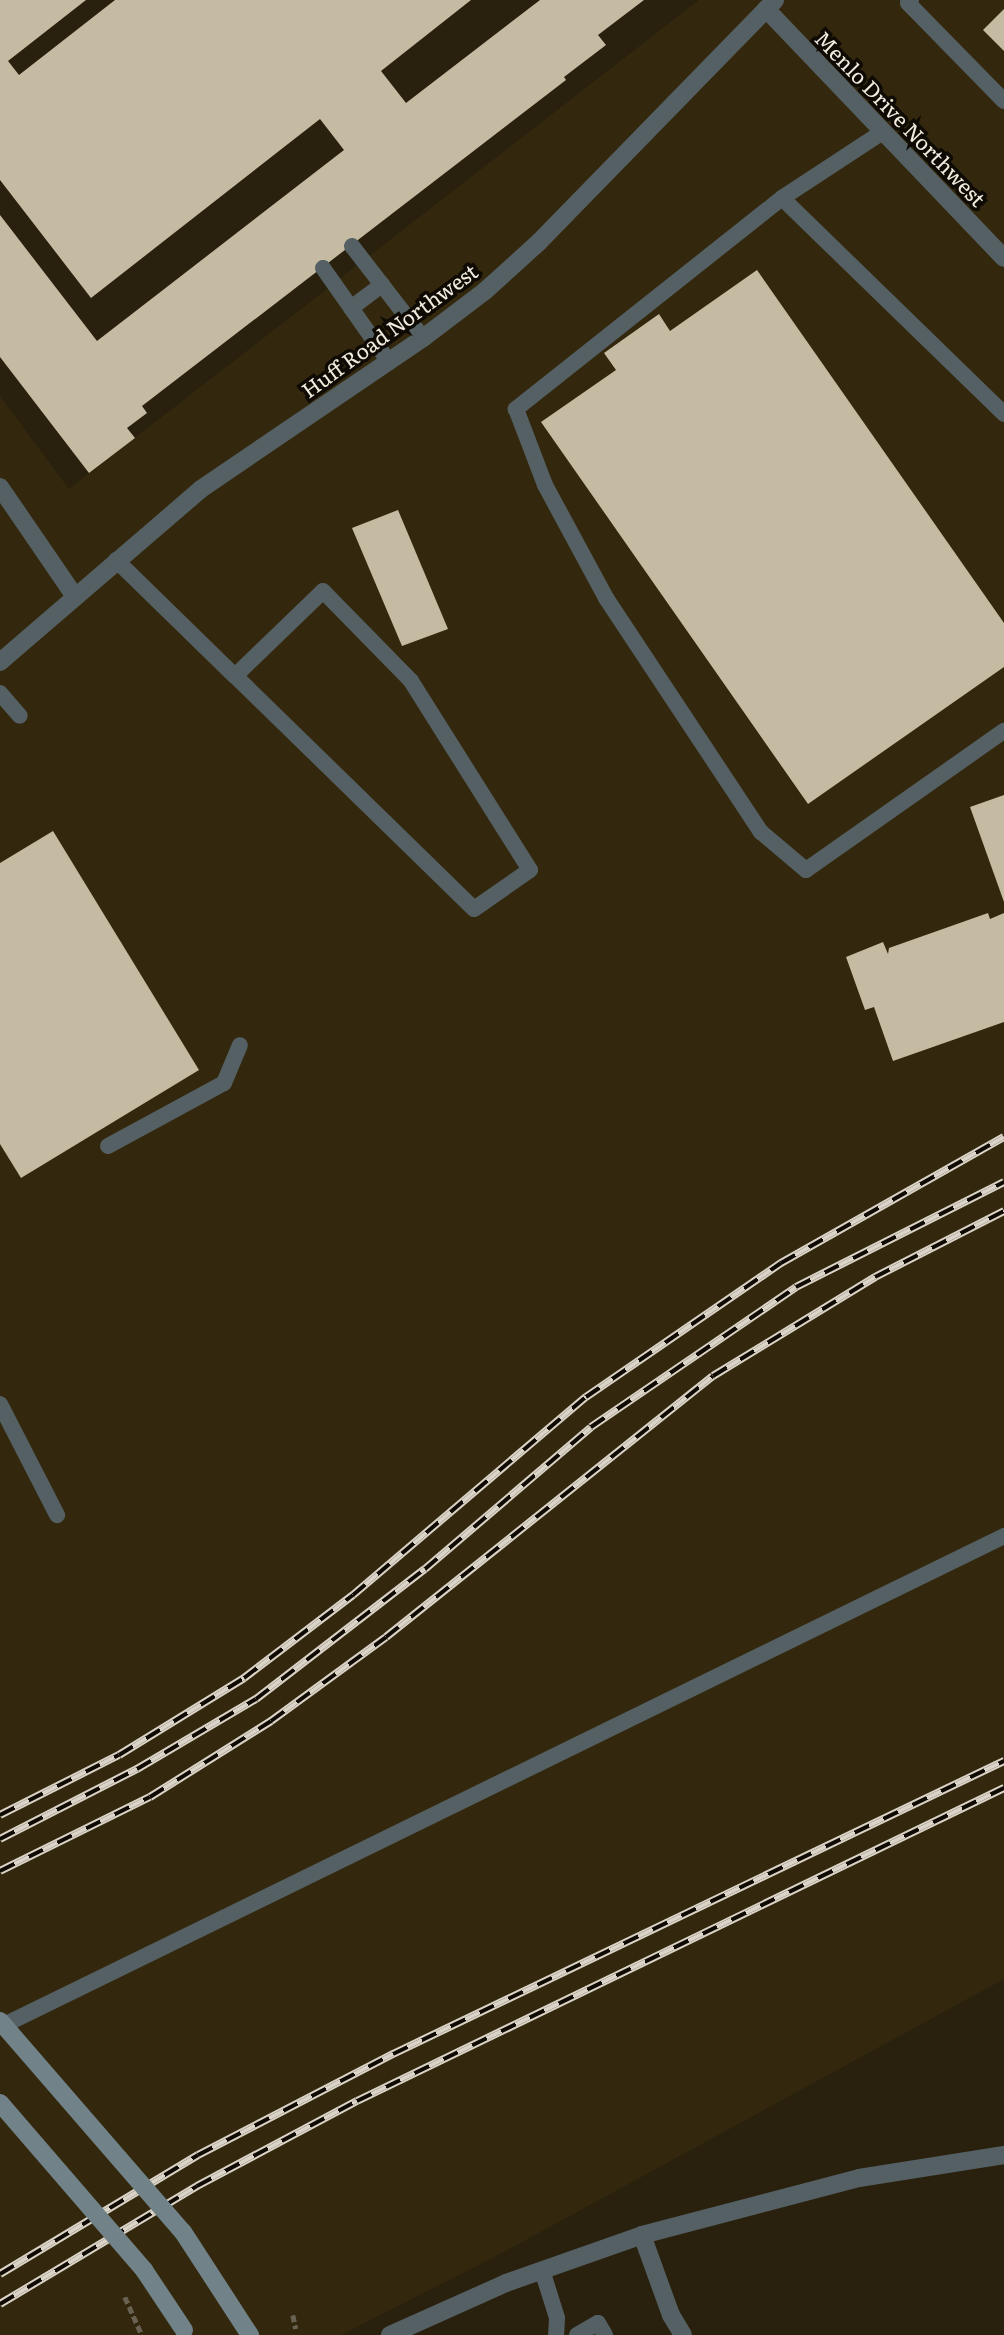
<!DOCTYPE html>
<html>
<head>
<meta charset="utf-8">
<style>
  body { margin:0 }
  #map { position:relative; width:1004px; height:2335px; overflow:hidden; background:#29210e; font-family:Literata,serif }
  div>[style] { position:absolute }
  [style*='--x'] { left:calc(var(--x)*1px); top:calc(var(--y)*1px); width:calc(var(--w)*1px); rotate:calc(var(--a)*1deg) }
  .built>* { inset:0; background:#33280d }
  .building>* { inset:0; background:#c5bba3 }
  .path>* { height:4.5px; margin-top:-2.25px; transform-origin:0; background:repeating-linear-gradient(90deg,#696151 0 7px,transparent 0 10.5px) }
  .service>* { height:16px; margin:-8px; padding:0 8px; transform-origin:8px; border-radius:8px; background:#556064 }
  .minor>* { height:18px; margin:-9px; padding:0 9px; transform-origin:9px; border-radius:9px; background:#556064 }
  .tertiary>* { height:18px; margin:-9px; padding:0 9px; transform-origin:9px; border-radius:9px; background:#556064 }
  .secondary>* { height:18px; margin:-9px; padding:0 9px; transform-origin:9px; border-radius:9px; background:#718389 }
  .rail>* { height:8px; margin-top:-4px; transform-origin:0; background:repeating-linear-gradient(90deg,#0f0b04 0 16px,#dad3c7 0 32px); box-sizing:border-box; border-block:2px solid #dad3c7 }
  .path-bridge>* { height:4.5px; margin-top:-2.25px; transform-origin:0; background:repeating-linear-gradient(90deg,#696151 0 7px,transparent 0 10.5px) }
  .secondary-bridge>* { height:18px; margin:-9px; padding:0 9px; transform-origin:9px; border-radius:9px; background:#718389 }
  span { translate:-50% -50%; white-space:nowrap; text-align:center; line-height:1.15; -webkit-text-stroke:7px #0f0b04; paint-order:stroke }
  .street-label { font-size:21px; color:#f2ece0 }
</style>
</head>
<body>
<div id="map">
  <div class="built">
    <div style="clip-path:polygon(699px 0,1004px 0,1004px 1979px,502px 2253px,341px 2335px,0 2335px,0 396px,69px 489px)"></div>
  </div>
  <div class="building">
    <div style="clip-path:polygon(0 0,86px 0,8px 61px,19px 75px,115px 0,471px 0,381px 71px,406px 103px,540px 0,644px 0,598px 35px,606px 45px,564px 77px,566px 80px,142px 406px,147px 413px,127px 428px,135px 438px,89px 473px,0 357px,0 215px,97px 341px,344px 150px,320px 119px,91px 298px,0 180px)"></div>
    <div style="clip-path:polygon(1004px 9px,1004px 51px,983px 30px)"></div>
    <div style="clip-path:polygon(757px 270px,1004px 623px,1004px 667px,808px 804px,541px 422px,616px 370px,604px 353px,659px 314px,670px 331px)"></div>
    <div style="clip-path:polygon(398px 510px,448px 629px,402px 646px,352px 528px)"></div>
    <div style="clip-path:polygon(1004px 795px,1004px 902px,970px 807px)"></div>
    <div style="clip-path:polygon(53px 831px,199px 1070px,21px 1178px,0 1144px,0 863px)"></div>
    <div style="clip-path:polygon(988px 913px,990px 919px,1004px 913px,1004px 1022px,893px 1061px,874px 1007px,865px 1010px,846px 957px,883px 942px,888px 954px,889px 948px)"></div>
  </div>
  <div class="path">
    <div style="--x:293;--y:2315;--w:14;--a:78"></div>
  </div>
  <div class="service">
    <div style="--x:911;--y:0;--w:4;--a:135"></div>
    <div style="--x:908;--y:3;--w:137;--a:45.6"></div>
    <div style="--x:881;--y:133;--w:118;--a:146.7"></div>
    <div style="--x:782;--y:198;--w:340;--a:141.6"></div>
    <div style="--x:516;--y:409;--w:81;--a:69.1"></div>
    <div style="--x:545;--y:485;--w:128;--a:61.6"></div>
    <div style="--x:606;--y:598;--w:281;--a:56.5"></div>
    <div style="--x:761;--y:832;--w:59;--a:40.2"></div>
    <div style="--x:806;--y:870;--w:242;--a:-35.1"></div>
    <div style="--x:782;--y:198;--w:310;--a:44.2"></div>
    <div style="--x:352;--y:246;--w:116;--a:52.3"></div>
    <div style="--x:323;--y:268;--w:115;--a:54.9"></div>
    <div style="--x:351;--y:308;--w:39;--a:-37"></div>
    <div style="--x:116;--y:560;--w:166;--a:44.3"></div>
    <div style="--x:323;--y:591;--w:126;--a:45.6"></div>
    <div style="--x:411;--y:681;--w:223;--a:57.8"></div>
    <div style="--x:530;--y:870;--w:68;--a:145.1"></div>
    <div style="--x:474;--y:909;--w:334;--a:-135.7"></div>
    <div style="--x:235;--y:676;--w:122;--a:-44"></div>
    <div style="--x:0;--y:693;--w:30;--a:49"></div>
    <div style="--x:108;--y:1146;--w:132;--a:-28.5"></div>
    <div style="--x:224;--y:1083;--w:41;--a:-67.2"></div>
    <div style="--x:0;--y:1404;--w:125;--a:62.8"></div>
    <div style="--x:0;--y:2027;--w:1118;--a:-26.06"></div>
    <div style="--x:542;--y:2270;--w:50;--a:72.6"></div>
    <div style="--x:557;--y:2318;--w:17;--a:93"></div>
    <div style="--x:577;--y:2335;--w:24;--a:-30"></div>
    <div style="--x:598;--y:2323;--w:14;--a:60"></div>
  </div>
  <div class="minor">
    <div style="--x:766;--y:9;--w:344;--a:46.3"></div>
    <div style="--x:0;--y:487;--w:131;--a:55.6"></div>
    <div style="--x:0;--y:662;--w:265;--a:-40.7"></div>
    <div style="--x:201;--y:489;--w:268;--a:-34.2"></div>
    <div style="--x:423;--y:338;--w:78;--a:-37.2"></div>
    <div style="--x:485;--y:291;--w:73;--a:-42.2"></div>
    <div style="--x:539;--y:242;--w:338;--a:-45.7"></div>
    <div style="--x:642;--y:2235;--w:85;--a:70.1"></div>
    <div style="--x:671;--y:2315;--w:23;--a:59"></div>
  </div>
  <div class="tertiary">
    <div style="--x:390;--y:2335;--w:127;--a:-24.1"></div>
    <div style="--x:506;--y:2283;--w:144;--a:-19.4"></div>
    <div style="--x:642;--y:2235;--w:224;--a:-14.7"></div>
    <div style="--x:859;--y:2178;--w:147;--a:-9"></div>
  </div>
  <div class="secondary">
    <div style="--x:183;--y:2232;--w:123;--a:57"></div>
  </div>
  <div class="rail">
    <div style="--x:0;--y:1815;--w:133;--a:-26.8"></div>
    <div style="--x:119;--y:1755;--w:147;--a:-31.6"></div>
    <div style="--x:244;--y:1678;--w:137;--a:-37.3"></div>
    <div style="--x:353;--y:1595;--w:306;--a:-40.4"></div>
    <div style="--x:586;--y:1397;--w:237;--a:-34.5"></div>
    <div style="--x:781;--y:1263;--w:256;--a:-29.5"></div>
    <div style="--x:0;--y:1839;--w:154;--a:-27.1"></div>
    <div style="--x:137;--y:1769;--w:138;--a:-30.5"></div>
    <div style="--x:256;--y:1699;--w:213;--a:-37.6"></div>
    <div style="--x:425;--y:1569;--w:218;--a:-40.5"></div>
    <div style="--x:591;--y:1427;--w:248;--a:-34.3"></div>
    <div style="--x:796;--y:1287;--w:233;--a:-26.8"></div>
    <div style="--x:0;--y:1871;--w:167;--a:-26.3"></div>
    <div style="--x:150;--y:1797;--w:143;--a:-32.1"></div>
    <div style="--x:271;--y:1721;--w:142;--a:-36.1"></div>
    <div style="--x:386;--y:1637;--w:418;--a:-38.6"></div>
    <div style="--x:713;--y:1376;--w:190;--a:-31.4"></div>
    <div style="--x:875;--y:1277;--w:145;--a:-27.1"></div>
    <div style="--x:0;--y:2274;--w:231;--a:-31"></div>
    <div style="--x:198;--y:2155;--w:220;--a:-27.4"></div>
    <div style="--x:393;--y:2054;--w:678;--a:-25.62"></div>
    <div style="--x:0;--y:2304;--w:230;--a:-30.9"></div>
    <div style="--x:197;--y:2186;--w:181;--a:-28"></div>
    <div style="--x:357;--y:2101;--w:719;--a:-25.82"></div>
  </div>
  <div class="path-bridge">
    <div style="--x:125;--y:2297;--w:42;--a:65.9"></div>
  </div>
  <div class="secondary-bridge">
    <div style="--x:0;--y:2021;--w:279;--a:49.1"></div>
    <div style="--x:0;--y:2103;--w:221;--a:49.2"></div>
    <div style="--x:144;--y:2270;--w:72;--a:56.3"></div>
  </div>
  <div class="street-label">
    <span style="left:901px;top:118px;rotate:46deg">Menlo Drive Northwest</span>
    <span style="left:389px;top:330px;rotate:-36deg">Huff Road Northwest</span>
  </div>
</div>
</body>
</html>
